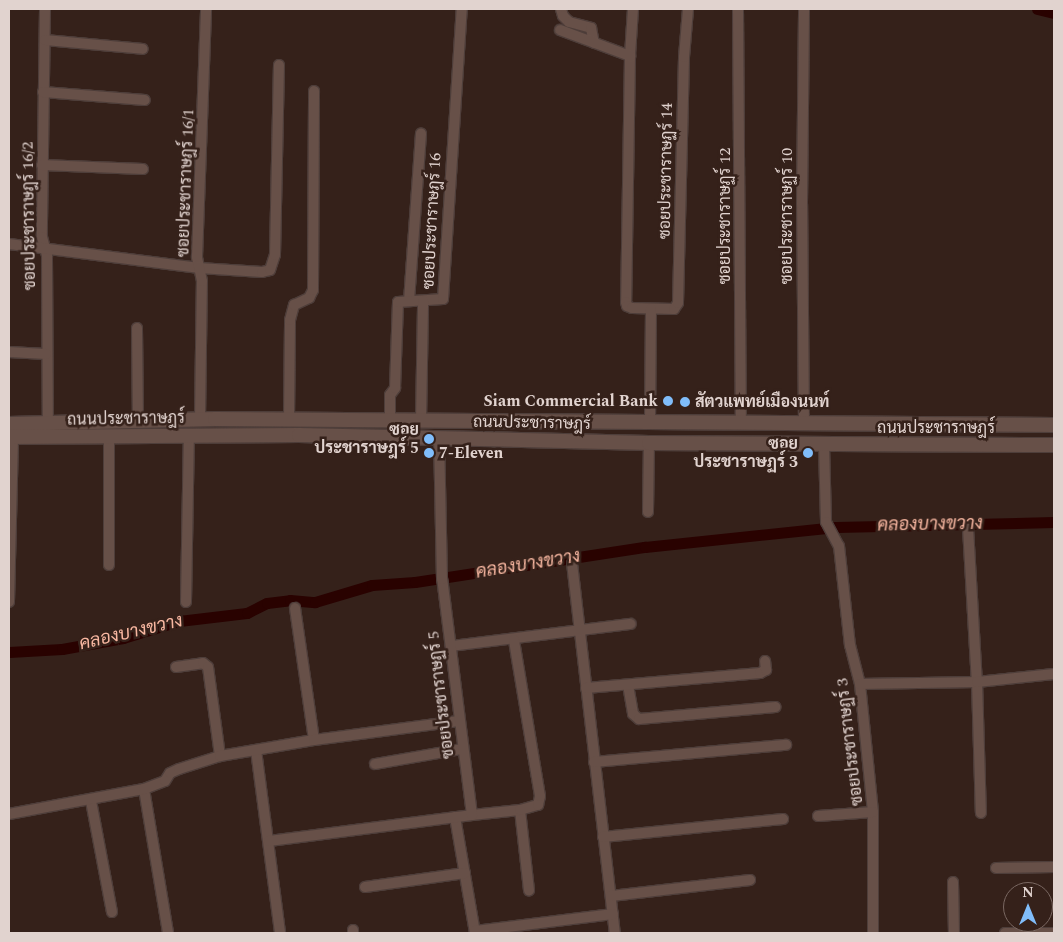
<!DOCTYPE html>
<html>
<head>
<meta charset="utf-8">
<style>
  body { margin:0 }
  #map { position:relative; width:1063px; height:942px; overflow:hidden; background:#35211a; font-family:Spectral,Sarabun,serif }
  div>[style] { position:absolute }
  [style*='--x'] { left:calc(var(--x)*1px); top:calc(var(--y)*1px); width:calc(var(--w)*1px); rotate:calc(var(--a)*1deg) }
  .canal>* { height:11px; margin:-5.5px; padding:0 5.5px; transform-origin:5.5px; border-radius:5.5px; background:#290200 }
  .roads { filter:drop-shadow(1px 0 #4e3e3a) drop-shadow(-1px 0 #4e3e3a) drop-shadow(0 1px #4e3e3a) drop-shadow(0 -1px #4e3e3a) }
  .street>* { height:10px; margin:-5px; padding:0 5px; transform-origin:5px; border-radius:5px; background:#675048 }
  .secondary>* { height:14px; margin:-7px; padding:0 7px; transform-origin:7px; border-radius:7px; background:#675048 }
  .dots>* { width:14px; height:14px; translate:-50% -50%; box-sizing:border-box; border:2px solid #35211a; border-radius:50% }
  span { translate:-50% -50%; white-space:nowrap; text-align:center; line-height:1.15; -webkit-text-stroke:5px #35211a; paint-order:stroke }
  .street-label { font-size:16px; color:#e1d3cf }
  .poi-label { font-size:16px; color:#e1d3cf; font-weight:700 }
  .right { translate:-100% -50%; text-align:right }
  .left { translate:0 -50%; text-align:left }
  .water-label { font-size:18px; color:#f8b7a1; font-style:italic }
  .frame { position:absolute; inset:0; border:10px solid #e1d3cf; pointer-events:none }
  .north { position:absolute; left:1003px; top:882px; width:50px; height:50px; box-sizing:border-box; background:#35211a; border:1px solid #7a6862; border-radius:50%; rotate:0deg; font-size:14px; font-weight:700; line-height:20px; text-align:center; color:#e1d3cf }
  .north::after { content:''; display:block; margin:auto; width:18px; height:22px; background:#80bdfa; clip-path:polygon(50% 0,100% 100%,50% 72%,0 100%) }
</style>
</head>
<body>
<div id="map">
  <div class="canal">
    <div style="--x:1037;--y:9;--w:17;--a:13"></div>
    <div style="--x:9;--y:652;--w:53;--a:-3.2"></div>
    <div style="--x:62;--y:649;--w:62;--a:-10.2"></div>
    <div style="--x:123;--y:638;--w:59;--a:-16.9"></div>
    <div style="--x:179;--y:621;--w:68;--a:-6.7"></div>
    <div style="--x:247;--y:613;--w:22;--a:-27"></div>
    <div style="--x:267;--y:603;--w:23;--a:-7"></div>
    <div style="--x:290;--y:600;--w:25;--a:5"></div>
    <div style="--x:315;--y:602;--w:59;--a:-16.6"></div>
    <div style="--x:372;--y:585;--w:43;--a:-4"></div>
    <div style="--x:415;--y:582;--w:233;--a:-8.7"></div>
    <div style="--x:645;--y:547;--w:192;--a:-6"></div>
    <div style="--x:836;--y:527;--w:218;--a:-1.3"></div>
  </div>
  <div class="roads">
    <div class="street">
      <div style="--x:45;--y:9;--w:228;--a:90.8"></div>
      <div style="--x:42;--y:237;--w:20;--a:75"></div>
      <div style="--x:47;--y:256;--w:167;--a:89.7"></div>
      <div style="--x:561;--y:9;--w:7;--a:74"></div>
      <div style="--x:563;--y:16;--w:8;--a:45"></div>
      <div style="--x:569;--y:22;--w:23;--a:15"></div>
      <div style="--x:591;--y:28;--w:15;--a:79"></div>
      <div style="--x:633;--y:9;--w:47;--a:93.7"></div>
      <div style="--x:630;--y:56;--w:246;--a:90.9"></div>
      <div style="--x:626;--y:302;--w:4;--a:76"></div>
      <div style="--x:627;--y:306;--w:5;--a:22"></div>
      <div style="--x:632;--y:308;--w:42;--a:1.4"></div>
      <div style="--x:674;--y:309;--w:7;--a:-56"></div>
      <div style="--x:678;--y:303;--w:246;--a:-88.6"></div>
      <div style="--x:684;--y:57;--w:48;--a:-85.2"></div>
      <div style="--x:738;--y:9;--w:414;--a:89.6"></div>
      <div style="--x:560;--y:30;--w:75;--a:20.4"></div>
      <div style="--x:45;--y:40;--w:98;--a:5.2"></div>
      <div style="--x:43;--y:92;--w:102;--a:4.5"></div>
      <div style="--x:42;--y:165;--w:101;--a:2.3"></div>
      <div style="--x:9;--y:244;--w:192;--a:7.2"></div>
      <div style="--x:199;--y:268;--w:63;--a:3.6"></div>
      <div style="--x:262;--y:272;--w:8;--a:-14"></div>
      <div style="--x:270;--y:270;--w:16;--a:-72"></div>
      <div style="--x:275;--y:255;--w:190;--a:-88.8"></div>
      <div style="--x:409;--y:301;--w:168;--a:-85.9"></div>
      <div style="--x:137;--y:328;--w:93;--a:89.4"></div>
      <div style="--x:9;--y:352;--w:37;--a:3"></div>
      <div style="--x:200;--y:419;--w:138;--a:-89.2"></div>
      <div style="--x:202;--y:281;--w:25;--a:-102"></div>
      <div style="--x:197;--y:257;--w:248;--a:-87.9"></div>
      <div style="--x:289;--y:419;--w:99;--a:-89.4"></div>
      <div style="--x:290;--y:320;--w:16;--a:-75"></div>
      <div style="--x:294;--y:305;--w:17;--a:-25"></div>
      <div style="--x:309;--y:298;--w:9;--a:-63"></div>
      <div style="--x:313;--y:290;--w:199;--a:-89.7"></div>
      <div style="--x:390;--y:420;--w:25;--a:-90"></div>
      <div style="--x:390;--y:395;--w:9;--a:-54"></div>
      <div style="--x:395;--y:388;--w:86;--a:-88"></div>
      <div style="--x:398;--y:302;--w:45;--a:-3.8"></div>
      <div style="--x:443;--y:299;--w:291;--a:-86.3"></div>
      <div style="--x:421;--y:421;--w:120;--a:-89"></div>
      <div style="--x:650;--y:423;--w:114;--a:-89.5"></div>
      <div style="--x:804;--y:424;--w:220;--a:-90.5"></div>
      <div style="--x:802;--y:204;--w:195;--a:-89.4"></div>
      <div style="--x:824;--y:445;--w:77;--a:88.5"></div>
      <div style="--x:826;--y:522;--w:27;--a:62"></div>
      <div style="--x:839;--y:546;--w:100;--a:83.7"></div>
      <div style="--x:850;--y:645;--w:40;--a:75.6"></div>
      <div style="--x:860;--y:684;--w:129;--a:84.2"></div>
      <div style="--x:873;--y:812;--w:121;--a:90"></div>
      <div style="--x:648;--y:512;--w:69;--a:-89.2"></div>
      <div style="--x:968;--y:528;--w:154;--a:86.7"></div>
      <div style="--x:977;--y:682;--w:131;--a:88.3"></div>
      <div style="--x:572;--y:563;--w:372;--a:83.4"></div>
      <div style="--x:109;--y:565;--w:129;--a:-90"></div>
      <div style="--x:9;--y:602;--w:164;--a:-88.6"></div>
      <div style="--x:186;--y:602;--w:167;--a:-89"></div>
      <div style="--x:295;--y:608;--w:133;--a:81.8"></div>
      <div style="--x:451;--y:646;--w:181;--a:-7"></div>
      <div style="--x:176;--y:667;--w:27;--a:-8"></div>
      <div style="--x:203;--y:663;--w:6;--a:39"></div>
      <div style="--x:208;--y:667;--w:90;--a:82.3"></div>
      <div style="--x:860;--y:684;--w:117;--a:-1"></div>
      <div style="--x:977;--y:682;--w:77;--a:-5.9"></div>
      <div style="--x:628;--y:685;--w:29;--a:80"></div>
      <div style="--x:633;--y:714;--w:8;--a:40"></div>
      <div style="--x:639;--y:719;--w:137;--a:-5"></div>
      <div style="--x:586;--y:688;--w:175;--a:-4.9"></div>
      <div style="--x:760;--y:673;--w:7;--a:-27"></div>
      <div style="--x:766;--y:670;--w:9;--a:-96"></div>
      <div style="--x:256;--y:750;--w:185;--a:82.5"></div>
      <div style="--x:594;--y:762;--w:193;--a:-5.1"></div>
      <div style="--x:375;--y:764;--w:88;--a:-9.8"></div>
      <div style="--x:144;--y:789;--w:146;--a:80.5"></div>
      <div style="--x:91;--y:801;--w:113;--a:79.3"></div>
      <div style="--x:520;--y:810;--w:81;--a:83.6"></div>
      <div style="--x:9;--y:814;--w:137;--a:-10.5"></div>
      <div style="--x:144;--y:789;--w:22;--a:-21"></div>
      <div style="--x:165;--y:781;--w:9;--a:-58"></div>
      <div style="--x:170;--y:773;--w:10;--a:-24"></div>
      <div style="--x:179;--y:769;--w:43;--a:-17.6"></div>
      <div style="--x:220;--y:756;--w:95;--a:-9.7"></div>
      <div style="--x:314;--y:740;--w:146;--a:-7.5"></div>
      <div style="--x:472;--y:815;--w:48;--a:-5.9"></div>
      <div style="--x:520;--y:810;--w:19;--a:-16"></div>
      <div style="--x:538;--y:805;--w:9;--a:-77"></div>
      <div style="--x:540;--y:796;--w:158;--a:-99.5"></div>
      <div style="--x:818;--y:816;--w:55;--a:-4.2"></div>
      <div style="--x:455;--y:817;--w:118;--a:80.2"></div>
      <div style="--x:603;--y:837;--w:181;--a:-5.7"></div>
      <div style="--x:269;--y:841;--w:205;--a:-7.3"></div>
      <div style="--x:472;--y:815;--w:238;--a:-97.2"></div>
      <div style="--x:442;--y:579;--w:141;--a:-91.2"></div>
      <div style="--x:996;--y:868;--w:58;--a:-1"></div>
      <div style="--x:953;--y:882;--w:51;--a:88.9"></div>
      <div style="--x:365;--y:887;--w:101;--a:-8"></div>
      <div style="--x:611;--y:896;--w:140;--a:-6.6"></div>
      <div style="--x:353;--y:930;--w:3;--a:90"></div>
      <div style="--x:475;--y:931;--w:139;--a:-7"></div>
      <div style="--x:1005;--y:933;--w:49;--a:0"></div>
    </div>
    <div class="secondary">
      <div style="--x:9;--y:424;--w:206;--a:-1.4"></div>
      <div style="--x:215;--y:419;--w:839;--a:0.41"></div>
      <div style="--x:9;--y:437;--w:290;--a:-0.4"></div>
      <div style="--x:299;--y:435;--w:350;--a:1.3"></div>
      <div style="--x:649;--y:443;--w:405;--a:0.3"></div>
    </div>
  </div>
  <div class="dots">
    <div style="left:668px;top:401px;background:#80bdfa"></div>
    <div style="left:685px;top:402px;background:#80bdfa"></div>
    <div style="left:429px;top:439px;background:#80bdfa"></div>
    <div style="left:429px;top:453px;background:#80bdfa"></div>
    <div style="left:808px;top:453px;background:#80bdfa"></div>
  </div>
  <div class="street-label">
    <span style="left:666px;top:171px;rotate:-89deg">ซอยประชาราษฏร์ 14</span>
    <span style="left:186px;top:183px;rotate:-88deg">ซอยประชาราษฎร์ 16/1</span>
    <span style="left:29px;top:216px;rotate:-91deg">ซอยประชาราษฎร์ 16/2</span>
    <span style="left:725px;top:216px;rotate:-90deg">ซอยประชาราษฏร์ 12</span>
    <span style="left:787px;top:216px;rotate:-90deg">ซอยประชาราษฏร์ 10</span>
    <span style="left:432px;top:221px;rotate:-87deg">ซอยประชาราษฎร์ 16</span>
    <span style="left:126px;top:419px;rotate:-1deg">ถนนประชาราษฎร์</span>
    <span style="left:532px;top:423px;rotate:1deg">ถนนประชาราษฎร์</span>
    <span style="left:936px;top:428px">ถนนประชาราษฎร์</span>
    <span style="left:441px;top:695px;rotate:-97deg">ซอยประชาราษฏร์ 5</span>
    <span style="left:850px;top:742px;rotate:-97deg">ซอยประชาราษฏร์ 3</span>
  </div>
  <div class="poi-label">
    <span class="right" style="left:658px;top:401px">Siam Commercial Bank</span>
    <span class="left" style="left:695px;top:402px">สัตวแพทย์เมืองนนท์</span>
    <span class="right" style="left:419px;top:439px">ซอย<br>ประชาราษฎร์ 5</span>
    <span class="right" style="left:798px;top:453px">ซอย<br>ประชาราษฏร์ 3</span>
    <span class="left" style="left:439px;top:453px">7-Eleven</span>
  </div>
  <div class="water-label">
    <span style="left:930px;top:525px;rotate:-1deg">คลองบางขวาง</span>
    <span style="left:528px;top:565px;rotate:-9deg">คลองบางขวาง</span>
    <span style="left:131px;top:633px;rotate:-13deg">คลองบางขวาง</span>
  </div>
  <div class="frame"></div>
  <div class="north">N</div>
</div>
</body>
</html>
